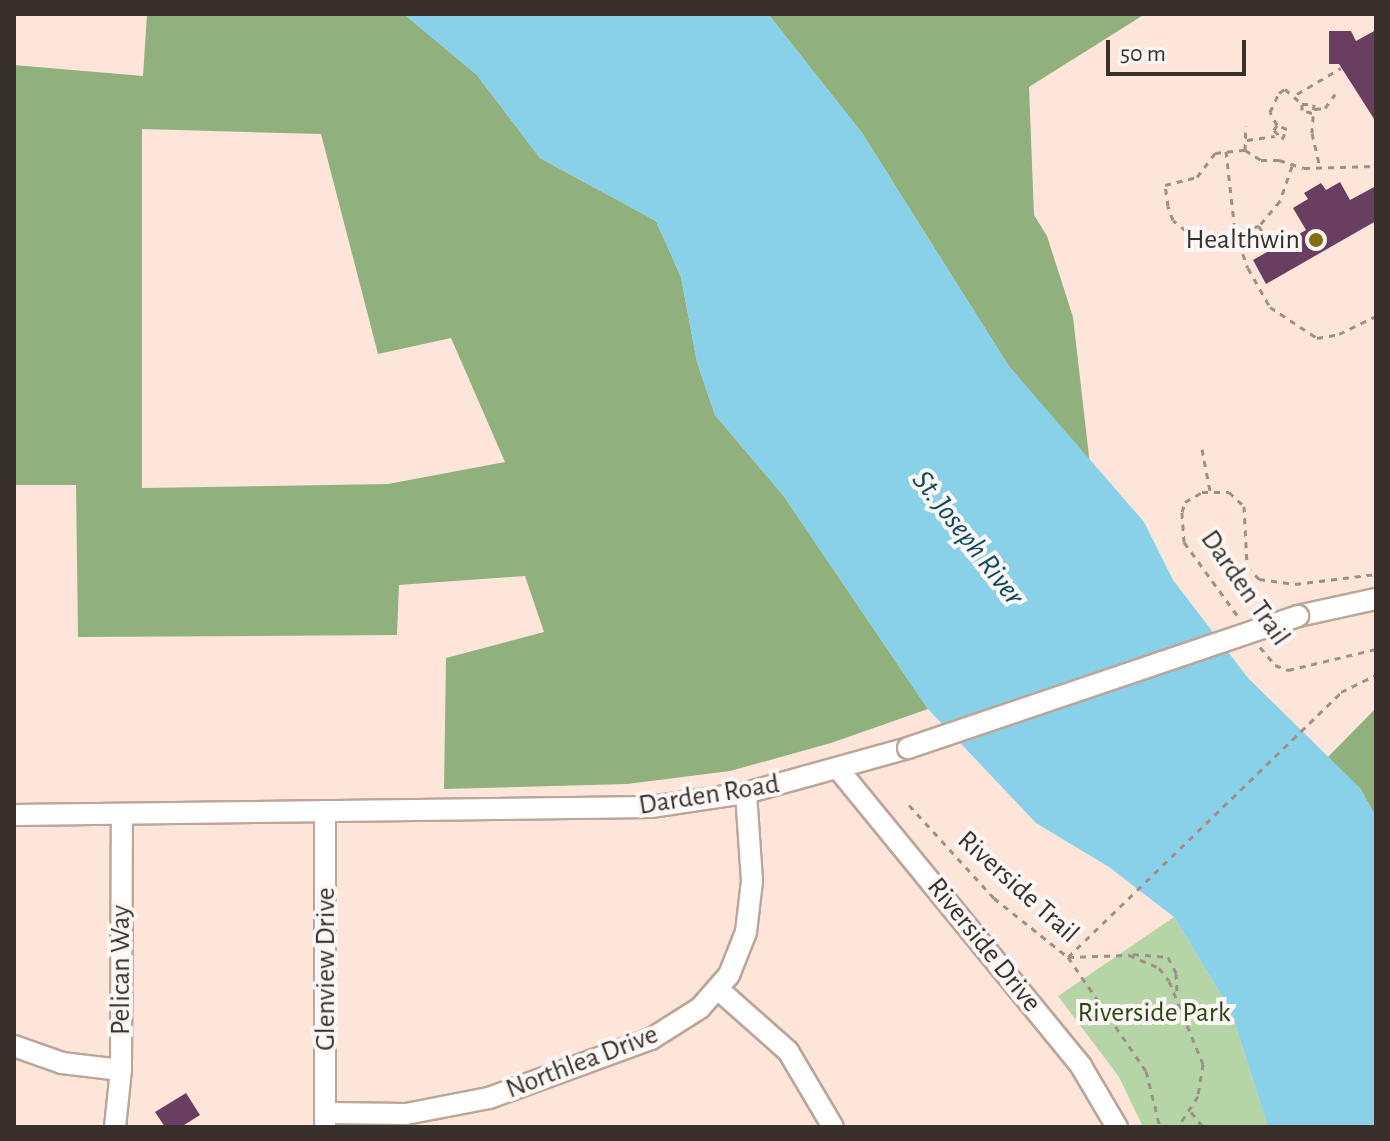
<!DOCTYPE html>
<html>
<head>
<meta charset="utf-8">
<style>
  body { margin:0 }
  #map { position:relative; width:1390px; height:1141px; overflow:hidden; background:#fee5da; font-family:"Alegreya Sans",sans-serif }
  div>[style] { position:absolute }
  [style*='--x'] { left:calc(var(--x)*1px); top:calc(var(--y)*1px); width:calc(var(--w)*1px); rotate:calc(var(--a)*1deg) }
  .green>* { inset:0; background:#b6d5a6 }
  .forest>* { inset:0; background:#90b17e }
  .water>* { inset:0; background:#88d1e9 }
  .building>* { inset:0; background:#6a3e61 }
  .path>* { height:3px; margin-top:-1.5px; transform-origin:0; background:repeating-linear-gradient(90deg,#a08f87 0 6px,transparent 0 12px) }
  .roads { filter:drop-shadow(2px 0 #bca59a) drop-shadow(-2px 0 #bca59a) drop-shadow(0 2px #bca59a) drop-shadow(0 -2px #bca59a) }
  .minor>* { height:20px; margin:-10px; padding:0 10px; transform-origin:10px; border-radius:10px; background:#fff }
  .bridges { filter:drop-shadow(2px 0 #bca59a) drop-shadow(-2px 0 #bca59a) drop-shadow(0 2px #bca59a) drop-shadow(0 -2px #bca59a) }
  .minor-bridge>* { height:20px; margin:-10px; padding:0 10px; transform-origin:10px; border-radius:10px; background:#fff }
  .dots>* { width:22px; height:22px; translate:-50% -50%; box-sizing:border-box; border:4px solid #fcf7f5; border-radius:50% }
  span { translate:-50% -50%; white-space:nowrap; text-align:center; line-height:1.15; -webkit-text-stroke:8px #fcf7f5; paint-order:stroke }
  .poi-label { font-size:28px; color:#39302b }
  .right { translate:-100% -50%; text-align:right }
  .street-label { font-size:28px; color:#39302b }
  .park-label { font-size:28px; color:#2a4914 }
  .water-label { font-size:30px; color:#0a4b5c; font-style:italic }
  .frame { position:absolute; inset:0; border:16px solid #39302b; pointer-events:none }
  .scale { position:absolute; left:1106px; top:40px; width:140px; height:36px; box-sizing:border-box; border:4px solid #39302b; border-top:0; padding-left:10px; font-size:24px; line-height:28px; white-space:nowrap; color:#39302b; -webkit-text-stroke:6px #fcf7f5; paint-order:stroke }
</style>
</head>
<body>
<div id="map">
  <div class="green">
    <div style="clip-path:polygon(1174px 917px,1231px 1011px,1268px 1127px,1143px 1127px,1119px 1077px,1058px 996px)"></div>
  </div>
  <div class="forest">
    <div style="clip-path:polygon(evenodd,147px 14px,404px 14px,477px 75px,540px 158px,656px 221px,681px 277px,697px 362px,715px 415px,783px 495px,928px 709px,831px 743px,730px 771px,627px 784px,444px 789px,446px 658px,544px 632px,525px 576px,399px 585px,397px 635px,78px 637px,76px 485px,14px 485px,14px 65px,143px 76px,147px 14px,142px 129px,321px 134px,378px 354px,451px 338px,505px 462px,388px 484px,142px 488px,142px 129px)"></div>
    <div style="clip-path:polygon(768px 14px,1145px 14px,1029px 87px,1034px 215px,1047px 236px,1073px 317px,1090px 465px,1008px 365px,862px 133px)"></div>
    <div style="clip-path:polygon(1376px 708px,1376px 817px,1360px 788px,1326px 759px)"></div>
  </div>
  <div class="water">
    <div style="clip-path:polygon(404px 14px,768px 14px,862px 133px,1008px 365px,1144px 522px,1173px 580px,1248px 678px,1360px 788px,1376px 817px,1376px 1127px,1268px 1127px,1231px 1011px,1174px 917px,1109px 867px,1036px 823px,928px 709px,783px 495px,715px 415px,697px 362px,681px 277px,656px 221px,540px 158px,477px 75px)"></div>
  </div>
  <div class="building">
    <div style="clip-path:polygon(1376px 30px,1376px 122px,1339px 64px,1329px 64px,1329px 31px,1351px 31px,1356px 41px)"></div>
    <div style="clip-path:polygon(1340px 182px,1350px 200px,1376px 186px,1376px 221px,1266px 284px,1253px 260px,1306px 230px,1293px 208px,1308px 199px,1304px 193px,1321px 183px,1326px 190px)"></div>
    <div style="clip-path:polygon(186px 1093px,200px 1115px,181px 1127px,165px 1127px,155px 1112px)"></div>
  </div>
  <div class="path">
    <div style="--x:1297;--y:94;--w:51;--a:-30.6"></div>
    <div style="--x:1315;--y:109;--w:10;--a:-6"></div>
    <div style="--x:1325;--y:108;--w:17;--a:-54"></div>
    <div style="--x:1312;--y:113;--w:10;--a:-163"></div>
    <div style="--x:1302;--y:110;--w:6;--a:-90"></div>
    <div style="--x:1302;--y:104;--w:12;--a:0"></div>
    <div style="--x:1314;--y:104;--w:29;--a:94"></div>
    <div style="--x:1312;--y:133;--w:36;--a:77"></div>
    <div style="--x:1277;--y:125;--w:6;--a:121"></div>
    <div style="--x:1274;--y:130;--w:12;--a:48"></div>
    <div style="--x:1282;--y:139;--w:11;--a:-63"></div>
    <div style="--x:1287;--y:129;--w:11;--a:-158"></div>
    <div style="--x:1277;--y:125;--w:15;--a:-118"></div>
    <div style="--x:1270;--y:112;--w:21;--a:-65"></div>
    <div style="--x:1279;--y:93;--w:7;--a:-34"></div>
    <div style="--x:1285;--y:89;--w:23;--a:41"></div>
    <div style="--x:1247;--y:140;--w:28;--a:-8"></div>
    <div style="--x:1245;--y:150;--w:24;--a:-88"></div>
    <div style="--x:1226;--y:151;--w:81;--a:83.6"></div>
    <div style="--x:1235;--y:231;--w:39;--a:71"></div>
    <div style="--x:1248;--y:268;--w:45;--a:60.6"></div>
    <div style="--x:1270;--y:307;--w:56;--a:33.4"></div>
    <div style="--x:1317;--y:338;--w:22;--a:-10"></div>
    <div style="--x:1339;--y:334;--w:41;--a:-25.9"></div>
    <div style="--x:1292;--y:166;--w:37;--a:109"></div>
    <div style="--x:1280;--y:201;--w:33;--a:130"></div>
    <div style="--x:1259;--y:226;--w:65;--a:169.4"></div>
    <div style="--x:1195;--y:238;--w:28;--a:-141"></div>
    <div style="--x:1173;--y:220;--w:15;--a:-110"></div>
    <div style="--x:1168;--y:206;--w:21;--a:-98"></div>
    <div style="--x:1165;--y:185;--w:33;--a:-14"></div>
    <div style="--x:1197;--y:177;--w:30;--a:-53"></div>
    <div style="--x:1215;--y:153;--w:30;--a:-6"></div>
    <div style="--x:1245;--y:150;--w:19;--a:32"></div>
    <div style="--x:1261;--y:160;--w:18;--a:0"></div>
    <div style="--x:1279;--y:160;--w:26;--a:18"></div>
    <div style="--x:1304;--y:168;--w:72;--a:-1.6"></div>
    <div style="--x:1259;--y:226;--w:27;--a:62"></div>
    <div style="--x:1202;--y:449;--w:43;--a:79.2"></div>
    <div style="--x:1237;--y:615;--w:90;--a:-126"></div>
    <div style="--x:1184;--y:542;--w:30;--a:-94"></div>
    <div style="--x:1182;--y:512;--w:10;--a:-73"></div>
    <div style="--x:1185;--y:502;--w:20;--a:-30"></div>
    <div style="--x:1202;--y:492;--w:27;--a:0"></div>
    <div style="--x:1229;--y:492;--w:21;--a:43"></div>
    <div style="--x:1244;--y:506;--w:60;--a:87.1"></div>
    <div style="--x:1247;--y:566;--w:18;--a:47"></div>
    <div style="--x:1259;--y:579;--w:36;--a:8"></div>
    <div style="--x:1295;--y:584;--w:82;--a:-7"></div>
    <div style="--x:1260;--y:647;--w:23;--a:50"></div>
    <div style="--x:1275;--y:665;--w:14;--a:21"></div>
    <div style="--x:1288;--y:670;--w:90;--a:-13.4"></div>
    <div style="--x:909;--y:805;--w:126;--a:47.6"></div>
    <div style="--x:994;--y:898;--w:95;--a:38.6"></div>
    <div style="--x:1068;--y:957;--w:138;--a:55.6"></div>
    <div style="--x:1146;--y:1071;--w:58;--a:76"></div>
    <div style="--x:1133;--y:954;--w:35;--a:5"></div>
    <div style="--x:1168;--y:957;--w:18;--a:63"></div>
    <div style="--x:1176;--y:973;--w:21;--a:87"></div>
    <div style="--x:1068;--y:957;--w:380;--a:-44.1"></div>
    <div style="--x:1341;--y:692;--w:39;--a:-26"></div>
    <div style="--x:1068;--y:957;--w:61;--a:-1.9"></div>
    <div style="--x:1129;--y:955;--w:33;--a:23"></div>
    <div style="--x:1159;--y:968;--w:16;--a:52"></div>
    <div style="--x:1169;--y:981;--w:90;--a:67.7"></div>
    <div style="--x:1203;--y:1064;--w:32;--a:99"></div>
    <div style="--x:1198;--y:1096;--w:37;--a:123"></div>
    <div style="--x:1191;--y:1112;--w:19;--a:51"></div>
  </div>
  <div class="roads">
    <div class="minor">
      <div style="--x:1298;--y:616;--w:80;--a:-12.3"></div>
      <div style="--x:839;--y:770;--w:382;--a:50.7"></div>
      <div style="--x:1081;--y:1066;--w:71;--a:59.5"></div>
      <div style="--x:14;--y:815;--w:637;--a:-0.72"></div>
      <div style="--x:651;--y:807;--w:96;--a:-8.4"></div>
      <div style="--x:746;--y:793;--w:168;--a:-15.5"></div>
      <div style="--x:719;--y:990;--w:92;--a:41.5"></div>
      <div style="--x:788;--y:1051;--w:88;--a:59.4"></div>
      <div style="--x:14;--y:1046;--w:51;--a:19.5"></div>
      <div style="--x:62;--y:1063;--w:59;--a:6.8"></div>
      <div style="--x:326;--y:1113;--w:80;--a:0.7"></div>
      <div style="--x:406;--y:1114;--w:85;--a:-10.9"></div>
      <div style="--x:489;--y:1098;--w:172;--a:-20"></div>
      <div style="--x:651;--y:1039;--w:58;--a:-32.3"></div>
      <div style="--x:700;--y:1008;--w:44;--a:-48.7"></div>
      <div style="--x:729;--y:975;--w:46;--a:-68.4"></div>
      <div style="--x:746;--y:932;--w:51;--a:-83.3"></div>
      <div style="--x:752;--y:881;--w:88;--a:-93.9"></div>
      <div style="--x:115;--y:1127;--w:57;--a:-84"></div>
      <div style="--x:121;--y:1070;--w:256;--a:-89.8"></div>
      <div style="--x:325;--y:1127;--w:316;--a:-90"></div>
    </div>
  </div>
  <div class="bridges">
    <div class="minor-bridge">
      <div style="--x:908;--y:748;--w:412;--a:-18.7"></div>
    </div>
  </div>
  <div class="dots">
    <div style="left:1316px;top:240px;background:#846f0f"></div>
  </div>
  <div class="poi-label">
    <span class="right" style="left:1300px;top:240px">Healthwin</span>
  </div>
  <div class="street-label">
    <span style="left:1245px;top:588px;rotate:55deg">Darden Trail</span>
    <span style="left:709px;top:795px;rotate:-9deg">Darden Road</span>
    <span style="left:1018px;top:887px;rotate:42deg">Riverside Trail</span>
    <span style="left:984px;top:945px;rotate:51deg">Riverside Drive</span>
    <span style="left:326px;top:969px;rotate:-90deg">Glenview Drive</span>
    <span style="left:121px;top:970px;rotate:-90deg">Pelican Way</span>
    <span style="left:582px;top:1062px;rotate:-21deg">Northlea Drive</span>
  </div>
  <div class="park-label">
    <span style="left:1154px;top:1013px">Riverside Park</span>
  </div>
  <div class="water-label">
    <span style="left:968px;top:538px;rotate:52deg">St. Joseph River</span>
  </div>
  <div class="frame"></div>
  <div class="scale">50 m</div>
</div>
</body>
</html>
